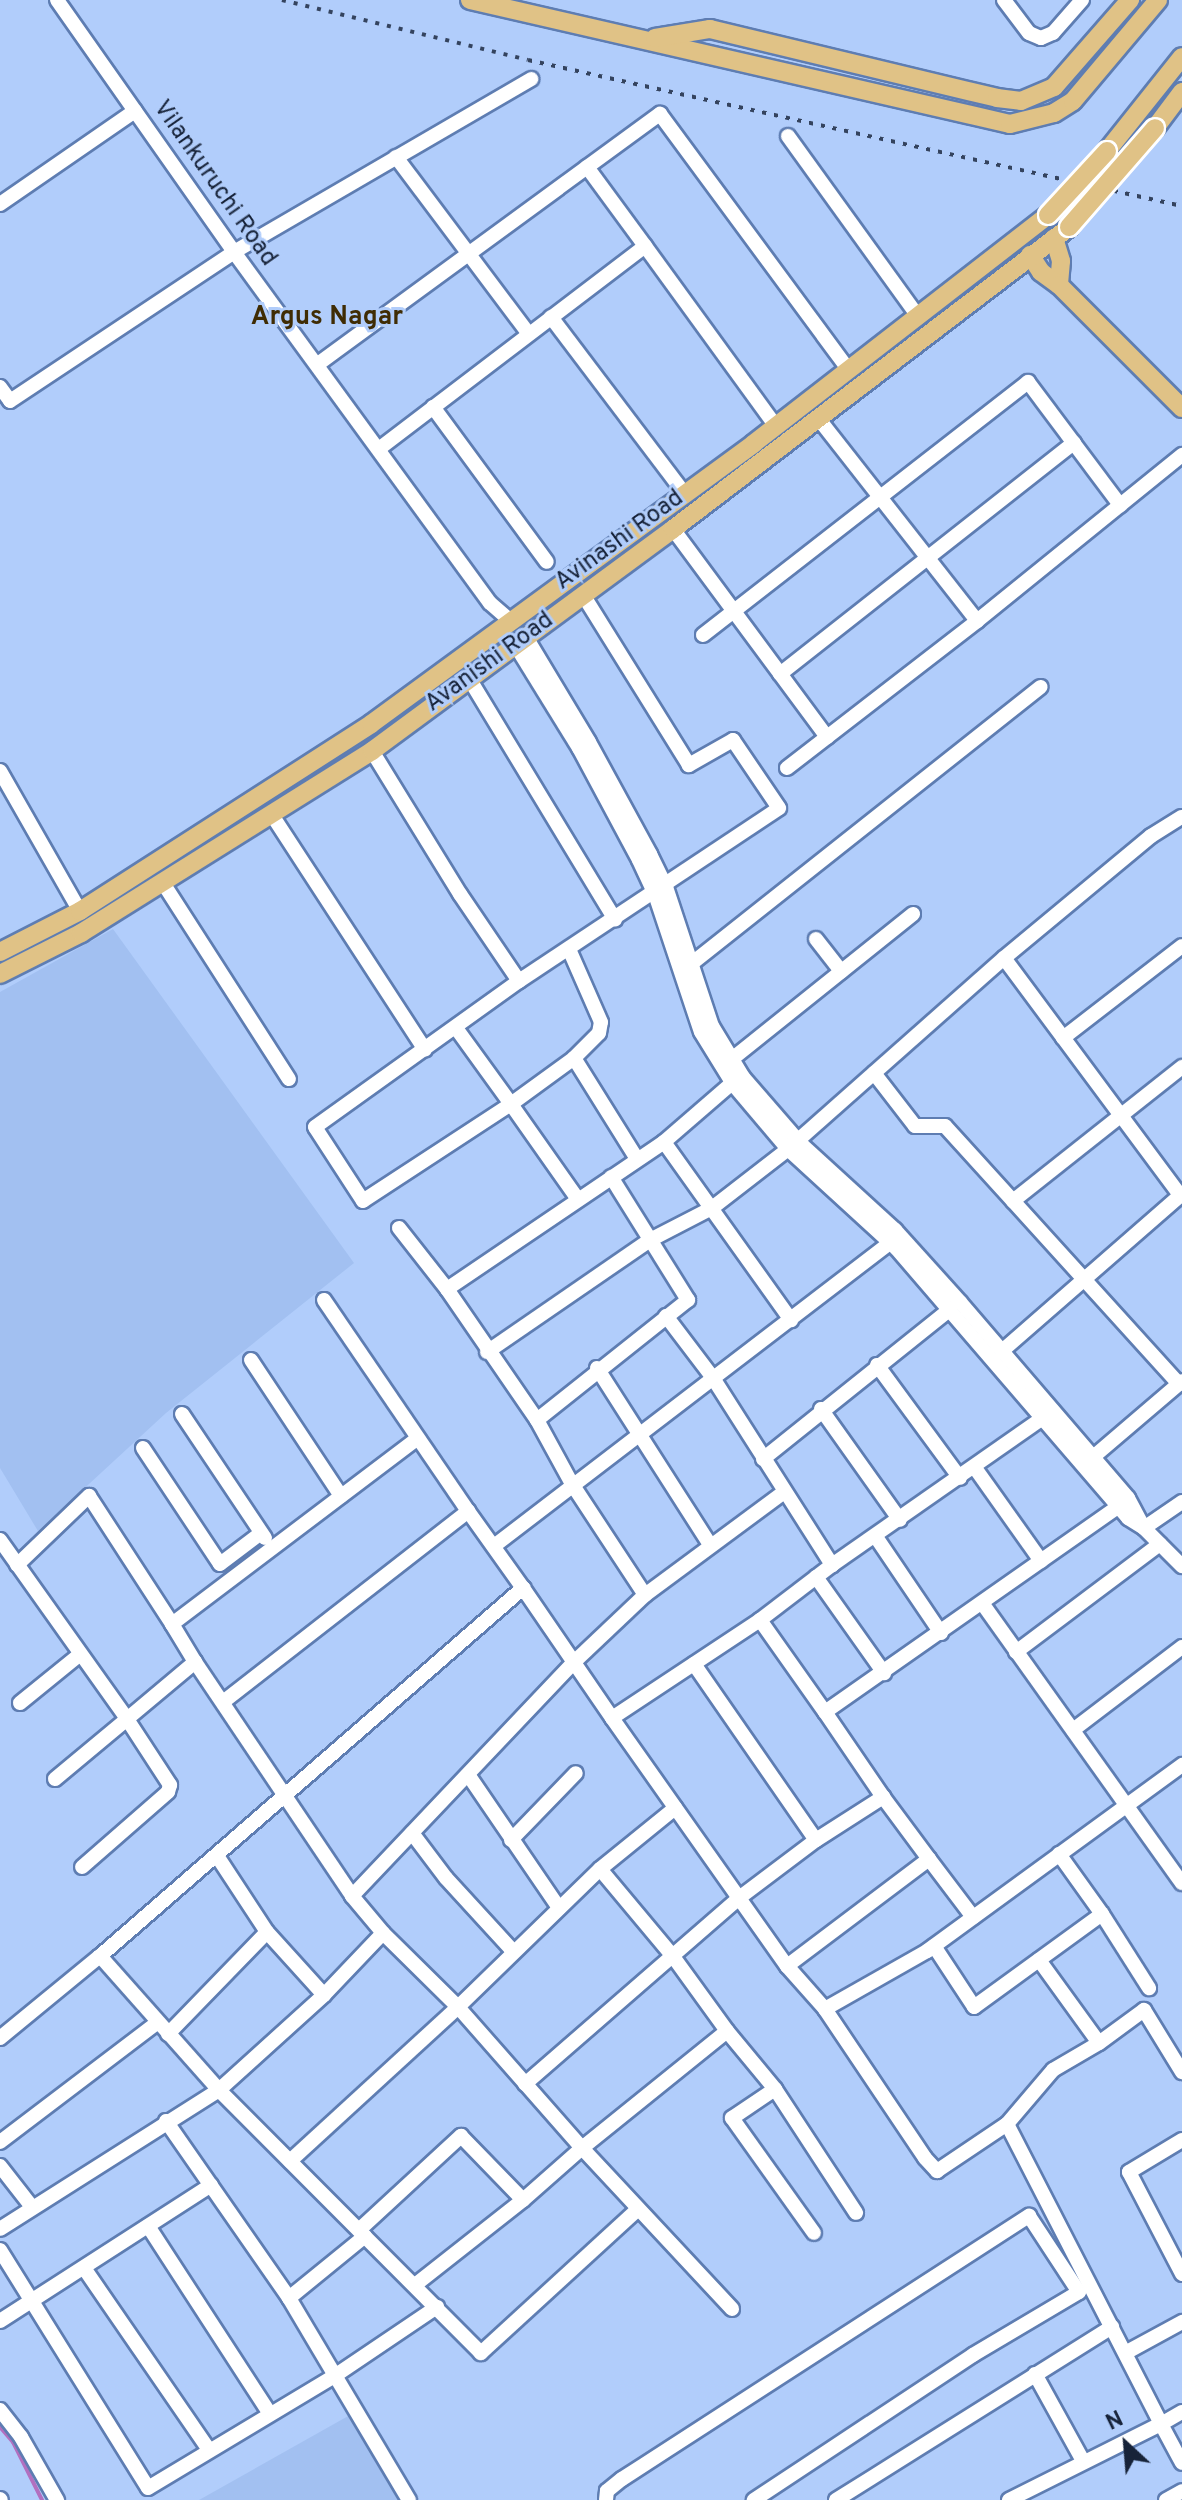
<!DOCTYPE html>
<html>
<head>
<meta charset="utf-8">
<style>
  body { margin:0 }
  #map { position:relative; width:1182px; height:2500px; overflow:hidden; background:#b1cdfb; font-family:Overpass,sans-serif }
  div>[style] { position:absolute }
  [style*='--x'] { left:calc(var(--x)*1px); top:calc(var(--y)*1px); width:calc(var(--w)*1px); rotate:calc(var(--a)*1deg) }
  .built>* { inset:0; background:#a2c0f1 }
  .stream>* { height:4px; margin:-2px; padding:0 2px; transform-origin:2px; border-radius:2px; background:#b270c0 }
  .roads { filter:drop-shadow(2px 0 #5e7db2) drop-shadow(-2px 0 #5e7db2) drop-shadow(0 2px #5e7db2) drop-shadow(0 -2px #5e7db2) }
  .minor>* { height:14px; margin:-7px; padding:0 7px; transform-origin:7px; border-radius:7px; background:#fff }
  .major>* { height:18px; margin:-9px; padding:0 9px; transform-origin:9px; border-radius:9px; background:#e0c286 }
  .rail>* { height:4px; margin-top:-2px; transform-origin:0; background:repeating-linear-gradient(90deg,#34435e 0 4px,transparent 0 12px) }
  .bridges { filter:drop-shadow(2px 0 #fff) drop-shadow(-2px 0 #fff) drop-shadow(0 2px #fff) drop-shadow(0 -2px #fff) }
  .major-bridge>* { height:18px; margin:-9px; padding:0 9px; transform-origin:9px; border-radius:9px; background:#e0c286 }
  span { translate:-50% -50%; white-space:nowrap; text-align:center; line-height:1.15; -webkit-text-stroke:6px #b1cdfb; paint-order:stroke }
  .street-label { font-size:24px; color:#172339 }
  .neighbourhood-label { font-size:26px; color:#3f2c04; font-weight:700 }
  .north { position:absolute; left:1086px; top:2404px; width:80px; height:80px; -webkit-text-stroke:6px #b1cdfb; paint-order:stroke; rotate:334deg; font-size:22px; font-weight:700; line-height:32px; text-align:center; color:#172339 }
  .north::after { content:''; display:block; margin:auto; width:28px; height:36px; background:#172339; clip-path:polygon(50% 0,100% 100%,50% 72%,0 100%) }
</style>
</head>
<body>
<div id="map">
  <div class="built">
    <div style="clip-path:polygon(113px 929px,354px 1263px,166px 1413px,38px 1531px,0 1468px,0 992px)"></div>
    <div style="clip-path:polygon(350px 2415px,401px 2500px,199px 2500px)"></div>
  </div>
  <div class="stream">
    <div style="--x:0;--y:2427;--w:20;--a:49"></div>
    <div style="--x:13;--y:2442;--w:65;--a:63.4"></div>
  </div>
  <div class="roads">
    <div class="minor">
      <div style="--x:57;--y:0;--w:308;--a:54.9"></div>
      <div style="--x:234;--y:252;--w:434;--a:53.9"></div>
      <div style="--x:490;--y:603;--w:28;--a:41"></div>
      <div style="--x:1004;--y:0;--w:41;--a:52.9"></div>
      <div style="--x:1029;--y:33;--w:13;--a:23"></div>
      <div style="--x:1041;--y:38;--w:13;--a:-23"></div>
      <div style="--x:1053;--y:33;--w:44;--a:-48.7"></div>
      <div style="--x:788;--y:136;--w:222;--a:54.2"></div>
      <div style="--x:396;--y:157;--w:221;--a:53.1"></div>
      <div style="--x:587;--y:167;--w:98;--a:53.7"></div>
      <div style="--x:0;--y:204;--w:164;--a:-34.6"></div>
      <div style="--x:551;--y:317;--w:222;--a:52.9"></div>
      <div style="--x:318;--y:364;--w:424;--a:-36.2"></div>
      <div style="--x:660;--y:114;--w:318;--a:53.6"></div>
      <div style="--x:0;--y:387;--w:17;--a:54"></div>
      <div style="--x:10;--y:401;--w:269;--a:-33.6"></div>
      <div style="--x:234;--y:252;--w:344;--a:-30.2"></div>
      <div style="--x:433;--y:407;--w:192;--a:53.7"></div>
      <div style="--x:818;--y:418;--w:258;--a:51.9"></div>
      <div style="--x:380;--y:448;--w:333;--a:-37.3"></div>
      <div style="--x:645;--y:246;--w:223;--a:54"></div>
      <div style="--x:673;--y:529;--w:259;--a:53.5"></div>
      <div style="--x:703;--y:635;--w:412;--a:-37.9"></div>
      <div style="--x:1028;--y:382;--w:154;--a:53.2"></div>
      <div style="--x:526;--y:637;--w:122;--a:59"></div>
      <div style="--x:589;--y:742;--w:128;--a:61.4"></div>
      <div style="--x:650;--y:854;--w:37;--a:64"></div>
      <div style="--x:666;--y:887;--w:146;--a:71.7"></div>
      <div style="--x:712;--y:1026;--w:60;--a:58.7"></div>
      <div style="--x:743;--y:1077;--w:90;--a:49.1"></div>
      <div style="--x:802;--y:1145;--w:126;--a:42.4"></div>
      <div style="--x:895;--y:1230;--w:97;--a:47.9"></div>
      <div style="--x:960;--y:1302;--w:258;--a:49.4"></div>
      <div style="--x:1128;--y:1498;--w:32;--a:62"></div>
      <div style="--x:516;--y:646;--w:120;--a:58.3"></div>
      <div style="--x:579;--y:748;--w:127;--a:61.8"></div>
      <div style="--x:639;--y:860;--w:38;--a:65"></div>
      <div style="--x:655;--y:894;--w:145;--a:71.6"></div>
      <div style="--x:701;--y:1032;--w:61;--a:58.4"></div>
      <div style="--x:733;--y:1084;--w:85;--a:49.8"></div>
      <div style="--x:788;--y:1149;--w:147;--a:42.5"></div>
      <div style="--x:896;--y:1248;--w:356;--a:49.3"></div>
      <div style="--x:1128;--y:1518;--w:19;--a:32"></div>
      <div style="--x:1144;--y:1528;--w:54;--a:45"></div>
      <div style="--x:780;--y:674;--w:374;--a:-38.2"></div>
      <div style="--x:470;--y:680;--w:280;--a:58.8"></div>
      <div style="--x:372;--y:751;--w:168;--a:58.4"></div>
      <div style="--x:460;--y:894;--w:105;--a:55.9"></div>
      <div style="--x:787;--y:768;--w:240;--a:-37.7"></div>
      <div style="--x:977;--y:621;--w:264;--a:-39"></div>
      <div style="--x:0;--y:771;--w:161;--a:60.3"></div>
      <div style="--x:272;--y:815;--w:280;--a:56.9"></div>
      <div style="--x:163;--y:883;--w:233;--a:57.3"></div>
      <div style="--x:816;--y:939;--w:41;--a:52"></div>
      <div style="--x:1004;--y:958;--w:295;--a:53.4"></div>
      <div style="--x:691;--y:964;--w:446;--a:-38.4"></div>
      <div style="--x:456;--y:1028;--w:94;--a:54.1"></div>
      <div style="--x:511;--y:1104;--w:78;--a:-36.1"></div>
      <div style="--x:574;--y:1058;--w:35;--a:-45"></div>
      <div style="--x:599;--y:1033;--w:11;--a:-80"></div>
      <div style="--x:601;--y:1022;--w:80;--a:-113.7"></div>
      <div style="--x:1063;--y:1038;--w:150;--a:-37.7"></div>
      <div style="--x:574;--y:1058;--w:119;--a:58"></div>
      <div style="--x:732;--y:1059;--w:232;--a:-38.7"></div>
      <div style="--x:874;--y:1073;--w:67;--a:52.3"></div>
      <div style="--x:915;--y:1126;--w:30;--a:0"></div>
      <div style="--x:945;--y:1126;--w:101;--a:47.8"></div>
      <div style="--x:664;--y:1142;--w:219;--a:54.5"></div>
      <div style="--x:577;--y:1198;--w:115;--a:-125.1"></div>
      <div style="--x:511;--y:1104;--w:177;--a:146.8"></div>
      <div style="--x:363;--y:1201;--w:88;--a:-123"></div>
      <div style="--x:315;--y:1127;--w:251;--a:-35.6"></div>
      <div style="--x:519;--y:981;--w:312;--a:-33.6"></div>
      <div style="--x:779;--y:808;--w:82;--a:-124.1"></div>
      <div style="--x:733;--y:740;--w:51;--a:150.4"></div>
      <div style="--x:689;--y:765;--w:200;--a:-121.9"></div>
      <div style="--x:399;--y:1228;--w:78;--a:51.8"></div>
      <div style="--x:324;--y:1300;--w:255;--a:55.7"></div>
      <div style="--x:666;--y:1316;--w:78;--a:52.8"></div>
      <div style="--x:713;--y:1378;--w:222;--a:57.5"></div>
      <div style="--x:1002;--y:1351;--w:239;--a:-41.1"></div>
      <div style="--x:487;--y:1352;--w:198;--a:-34.5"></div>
      <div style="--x:650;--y:1240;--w:70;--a:-27.3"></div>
      <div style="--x:712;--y:1208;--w:96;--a:-37.8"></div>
      <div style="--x:788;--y:1149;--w:288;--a:-41.5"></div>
      <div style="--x:1004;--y:958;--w:191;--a:-39.7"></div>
      <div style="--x:1151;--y:836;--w:36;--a:-32"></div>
      <div style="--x:251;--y:1360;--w:163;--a:56.5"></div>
      <div style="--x:877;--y:1365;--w:140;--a:53.7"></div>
      <div style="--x:597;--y:1368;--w:211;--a:57.4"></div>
      <div style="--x:1179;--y:1384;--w:247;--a:-132.2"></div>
      <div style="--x:1013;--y:1201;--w:216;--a:-38.4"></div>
      <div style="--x:821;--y:1409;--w:136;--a:54.6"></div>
      <div style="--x:182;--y:1414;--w:149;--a:56.2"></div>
      <div style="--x:537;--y:1420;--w:193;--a:-38.5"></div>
      <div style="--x:688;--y:1300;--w:145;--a:-122"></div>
      <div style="--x:143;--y:1448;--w:139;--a:56.4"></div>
      <div style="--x:220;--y:1564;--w:51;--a:-37.1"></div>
      <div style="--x:1092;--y:1458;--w:118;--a:-40.5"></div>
      <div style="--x:763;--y:1459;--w:240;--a:-38.7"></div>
      <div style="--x:975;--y:1468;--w:114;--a:54.6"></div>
      <div style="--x:1144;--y:1528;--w:46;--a:-34.4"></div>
      <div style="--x:876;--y:1537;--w:116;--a:55.9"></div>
      <div style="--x:0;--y:1540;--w:219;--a:54.6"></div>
      <div style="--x:127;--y:1719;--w:89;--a:-40"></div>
      <div style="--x:195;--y:1662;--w:282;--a:56.1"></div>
      <div style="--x:352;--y:1896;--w:48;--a:50"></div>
      <div style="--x:383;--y:1933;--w:86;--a:133.6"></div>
      <div style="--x:324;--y:1995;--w:142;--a:137.9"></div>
      <div style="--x:219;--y:2090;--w:259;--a:147.6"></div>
      <div style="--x:494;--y:1546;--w:500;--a:-37.44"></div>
      <div style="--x:17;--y:1565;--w:100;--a:-43.8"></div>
      <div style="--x:89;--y:1496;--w:153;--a:57"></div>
      <div style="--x:172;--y:1624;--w:308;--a:-37.1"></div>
      <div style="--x:816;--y:1577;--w:118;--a:54.7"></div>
      <div style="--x:645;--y:1595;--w:133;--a:-123.3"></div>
      <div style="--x:572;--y:1484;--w:73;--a:-118.7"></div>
      <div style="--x:537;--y:1420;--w:159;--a:-124.5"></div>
      <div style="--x:447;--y:1289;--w:262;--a:-34.1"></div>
      <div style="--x:664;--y:1142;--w:90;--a:-40.9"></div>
      <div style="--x:982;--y:1603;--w:344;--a:54.5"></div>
      <div style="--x:760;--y:1620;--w:113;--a:54.8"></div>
      <div style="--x:825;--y:1712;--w:359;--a:-35"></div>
      <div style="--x:172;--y:1624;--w:44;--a:58.8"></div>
      <div style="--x:1016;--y:1652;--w:180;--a:-36.9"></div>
      <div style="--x:694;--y:1664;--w:214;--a:55.3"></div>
      <div style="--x:223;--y:1702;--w:311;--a:-37.9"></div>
      <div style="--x:468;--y:1511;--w:95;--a:54.5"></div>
      <div style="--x:20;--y:1703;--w:76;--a:-39.1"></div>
      <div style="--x:612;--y:1718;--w:304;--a:54.8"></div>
      <div style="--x:787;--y:1966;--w:57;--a:48.5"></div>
      <div style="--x:825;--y:2009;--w:117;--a:-29.6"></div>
      <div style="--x:927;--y:1951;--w:316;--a:-36.1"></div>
      <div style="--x:1073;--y:1730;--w:137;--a:-37.3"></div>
      <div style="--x:469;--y:1776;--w:160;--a:55.7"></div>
      <div style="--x:55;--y:1779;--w:94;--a:-39.8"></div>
      <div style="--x:127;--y:1719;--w:79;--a:56.9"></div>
      <div style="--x:170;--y:1785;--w:7;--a:106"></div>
      <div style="--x:168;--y:1792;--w:114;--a:138.9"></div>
      <div style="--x:412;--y:1833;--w:56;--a:52.9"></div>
      <div style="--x:446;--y:1878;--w:99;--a:47.5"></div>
      <div style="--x:511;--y:1840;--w:93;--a:-45.9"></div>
      <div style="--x:1059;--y:1854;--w:74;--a:54.4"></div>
      <div style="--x:929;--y:1859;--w:73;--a:52.8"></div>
      <div style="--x:600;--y:1869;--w:97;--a:-39.1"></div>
      <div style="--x:352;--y:1896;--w:321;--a:-46.5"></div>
      <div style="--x:573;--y:1663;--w:99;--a:-43.4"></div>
      <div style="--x:645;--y:1595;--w:173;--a:-36.5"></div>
      <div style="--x:267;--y:1932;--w:85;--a:47.9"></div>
      <div style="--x:383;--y:1933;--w:105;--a:44.6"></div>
      <div style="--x:458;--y:2007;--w:188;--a:48.7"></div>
      <div style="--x:582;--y:2148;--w:186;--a:-38.9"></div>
      <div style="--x:727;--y:2031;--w:75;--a:50.4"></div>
      <div style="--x:775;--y:2089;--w:148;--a:56.8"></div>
      <div style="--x:934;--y:1946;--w:73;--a:56.7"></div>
      <div style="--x:974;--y:2007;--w:158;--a:-36"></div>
      <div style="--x:1102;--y:1914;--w:88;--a:57.6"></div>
      <div style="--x:1039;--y:1960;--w:102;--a:54.1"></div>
      <div style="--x:1099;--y:2043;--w:56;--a:-36.3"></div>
      <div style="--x:1144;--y:2010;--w:73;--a:58.5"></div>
      <div style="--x:787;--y:1966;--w:178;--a:-37"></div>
      <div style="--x:929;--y:1859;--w:77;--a:-126.6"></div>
      <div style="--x:825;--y:2009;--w:179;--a:56.1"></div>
      <div style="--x:925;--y:2158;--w:18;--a:47"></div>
      <div style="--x:937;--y:2171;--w:84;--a:-33.9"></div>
      <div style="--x:168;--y:2034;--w:142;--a:-45.9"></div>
      <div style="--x:267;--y:1932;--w:91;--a:-123.3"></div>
      <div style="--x:0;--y:2038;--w:129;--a:-39.4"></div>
      <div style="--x:1099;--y:2043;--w:53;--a:149.6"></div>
      <div style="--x:1053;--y:2070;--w:71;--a:130.4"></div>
      <div style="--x:1007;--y:2124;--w:337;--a:62.8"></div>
      <div style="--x:1161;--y:2424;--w:24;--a:-30"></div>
      <div style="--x:525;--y:2084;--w:284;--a:-41"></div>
      <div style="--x:739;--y:1898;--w:96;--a:-37"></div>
      <div style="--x:816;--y:1840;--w:80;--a:-32.7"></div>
      <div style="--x:883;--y:1797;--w:103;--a:-124.3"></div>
      <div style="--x:775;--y:2089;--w:52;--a:146"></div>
      <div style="--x:732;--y:2118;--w:141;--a:54.5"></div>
      <div style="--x:166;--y:2121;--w:216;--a:55.2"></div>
      <div style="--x:289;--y:2298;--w:235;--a:59.3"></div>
      <div style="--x:1182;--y:2140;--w:62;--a:148.9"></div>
      <div style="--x:1129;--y:2172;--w:115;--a:62.5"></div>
      <div style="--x:0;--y:2142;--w:198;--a:-37.2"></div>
      <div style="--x:290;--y:2161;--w:228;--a:-42.5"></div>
      <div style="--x:458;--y:2007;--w:198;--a:-44.2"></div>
      <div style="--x:600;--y:1869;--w:112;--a:50.1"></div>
      <div style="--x:672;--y:1955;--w:94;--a:54.1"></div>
      <div style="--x:0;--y:2166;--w:52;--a:52"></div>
      <div style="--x:637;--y:2210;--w:212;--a:137.5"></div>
      <div style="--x:481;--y:2353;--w:371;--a:-134.9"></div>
      <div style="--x:219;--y:2090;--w:179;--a:-131.6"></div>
      <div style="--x:100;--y:1956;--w:561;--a:-41.02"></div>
      <div style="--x:523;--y:1588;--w:158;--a:55.6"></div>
      <div style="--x:612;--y:1718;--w:178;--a:-33.5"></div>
      <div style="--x:760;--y:1620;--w:91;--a:-37.4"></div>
      <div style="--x:832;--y:1565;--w:269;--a:-34.9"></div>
      <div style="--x:148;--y:2226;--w:224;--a:57"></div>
      <div style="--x:359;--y:2230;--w:139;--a:-42.7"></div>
      <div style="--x:461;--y:2136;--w:89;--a:45.9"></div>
      <div style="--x:523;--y:2200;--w:79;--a:-41.4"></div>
      <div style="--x:582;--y:2148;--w:220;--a:47"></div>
      <div style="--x:0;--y:2250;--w:280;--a:58.1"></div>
      <div style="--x:148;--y:2488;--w:219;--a:-31"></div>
      <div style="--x:336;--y:2375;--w:122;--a:-34"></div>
      <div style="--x:84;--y:2268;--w:221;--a:55.5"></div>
      <div style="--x:415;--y:2285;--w:137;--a:-38.2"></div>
      <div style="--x:289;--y:2298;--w:98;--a:-39.2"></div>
      <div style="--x:0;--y:2321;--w:251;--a:-32.8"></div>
      <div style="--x:1127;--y:2352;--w:63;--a:-28.6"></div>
      <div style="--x:1035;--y:2374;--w:99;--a:61.1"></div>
      <div style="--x:0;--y:2410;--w:34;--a:52"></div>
      <div style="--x:21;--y:2437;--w:73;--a:60.3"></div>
      <div style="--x:0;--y:2499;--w:1;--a:45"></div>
      <div style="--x:606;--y:2500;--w:9;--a:-84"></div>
      <div style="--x:607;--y:2491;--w:19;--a:-39"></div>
      <div style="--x:622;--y:2479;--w:485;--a:-32.9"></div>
      <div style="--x:1029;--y:2216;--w:91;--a:56.7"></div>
      <div style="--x:1079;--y:2292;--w:123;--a:149.3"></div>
      <div style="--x:973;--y:2355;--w:263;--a:146.5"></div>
      <div style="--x:836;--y:2500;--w:326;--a:-32.1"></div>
      <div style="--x:1009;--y:2500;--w:170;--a:-26.6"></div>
      <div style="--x:1161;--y:2424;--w:44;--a:61.7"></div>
      <div style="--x:1166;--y:2500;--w:18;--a:-29"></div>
    </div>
    <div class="major">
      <div style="--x:470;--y:0;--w:554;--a:12.93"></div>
      <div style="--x:1010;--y:124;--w:45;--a:-14"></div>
      <div style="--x:1054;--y:113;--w:22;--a:-32"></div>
      <div style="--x:1073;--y:101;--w:132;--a:-49.9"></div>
      <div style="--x:655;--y:38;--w:56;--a:-9.3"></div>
      <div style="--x:710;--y:29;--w:295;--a:13.5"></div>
      <div style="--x:997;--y:98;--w:24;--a:7"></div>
      <div style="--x:1021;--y:101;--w:36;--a:-23"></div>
      <div style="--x:1054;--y:87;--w:116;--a:-48.9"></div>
      <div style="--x:1155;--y:128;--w:45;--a:-53.1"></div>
      <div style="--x:1107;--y:151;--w:120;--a:-51.4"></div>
      <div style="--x:1054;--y:238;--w:24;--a:73"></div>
      <div style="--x:1061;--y:261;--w:24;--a:95"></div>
      <div style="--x:1030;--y:255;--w:20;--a:57"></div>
      <div style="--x:1041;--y:272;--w:22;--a:36"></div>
      <div style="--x:1059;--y:285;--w:174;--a:45"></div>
      <div style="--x:0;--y:952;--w:90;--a:-27.1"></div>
      <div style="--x:80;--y:911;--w:346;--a:-32.7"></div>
      <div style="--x:371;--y:724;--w:474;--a:-36.2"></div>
      <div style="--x:753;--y:444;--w:373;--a:-37.8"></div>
      <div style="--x:0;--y:974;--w:91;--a:-26.8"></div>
      <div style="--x:81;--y:933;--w:343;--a:-32"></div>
      <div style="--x:372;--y:751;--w:374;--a:-36.4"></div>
      <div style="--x:673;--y:529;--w:498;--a:-37.3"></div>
    </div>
  </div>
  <div class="rail">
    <div style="--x:282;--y:0;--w:253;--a:13.7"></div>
    <div style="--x:528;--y:60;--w:670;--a:12.58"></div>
  </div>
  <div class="bridges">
    <div class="major-bridge">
      <div style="--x:1048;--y:215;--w:87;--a:-47.3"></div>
      <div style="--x:1069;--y:227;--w:131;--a:-49"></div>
    </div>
  </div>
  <div class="street-label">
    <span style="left:214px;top:184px;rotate:55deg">Vilankuruchi Road</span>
    <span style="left:620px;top:541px;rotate:-36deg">Avinashi Road</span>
    <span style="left:490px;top:663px;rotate:-36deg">Avanishi Road</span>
  </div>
  <div class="neighbourhood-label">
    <span style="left:327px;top:318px">Argus Nagar</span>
  </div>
  <div class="north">N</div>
</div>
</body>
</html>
